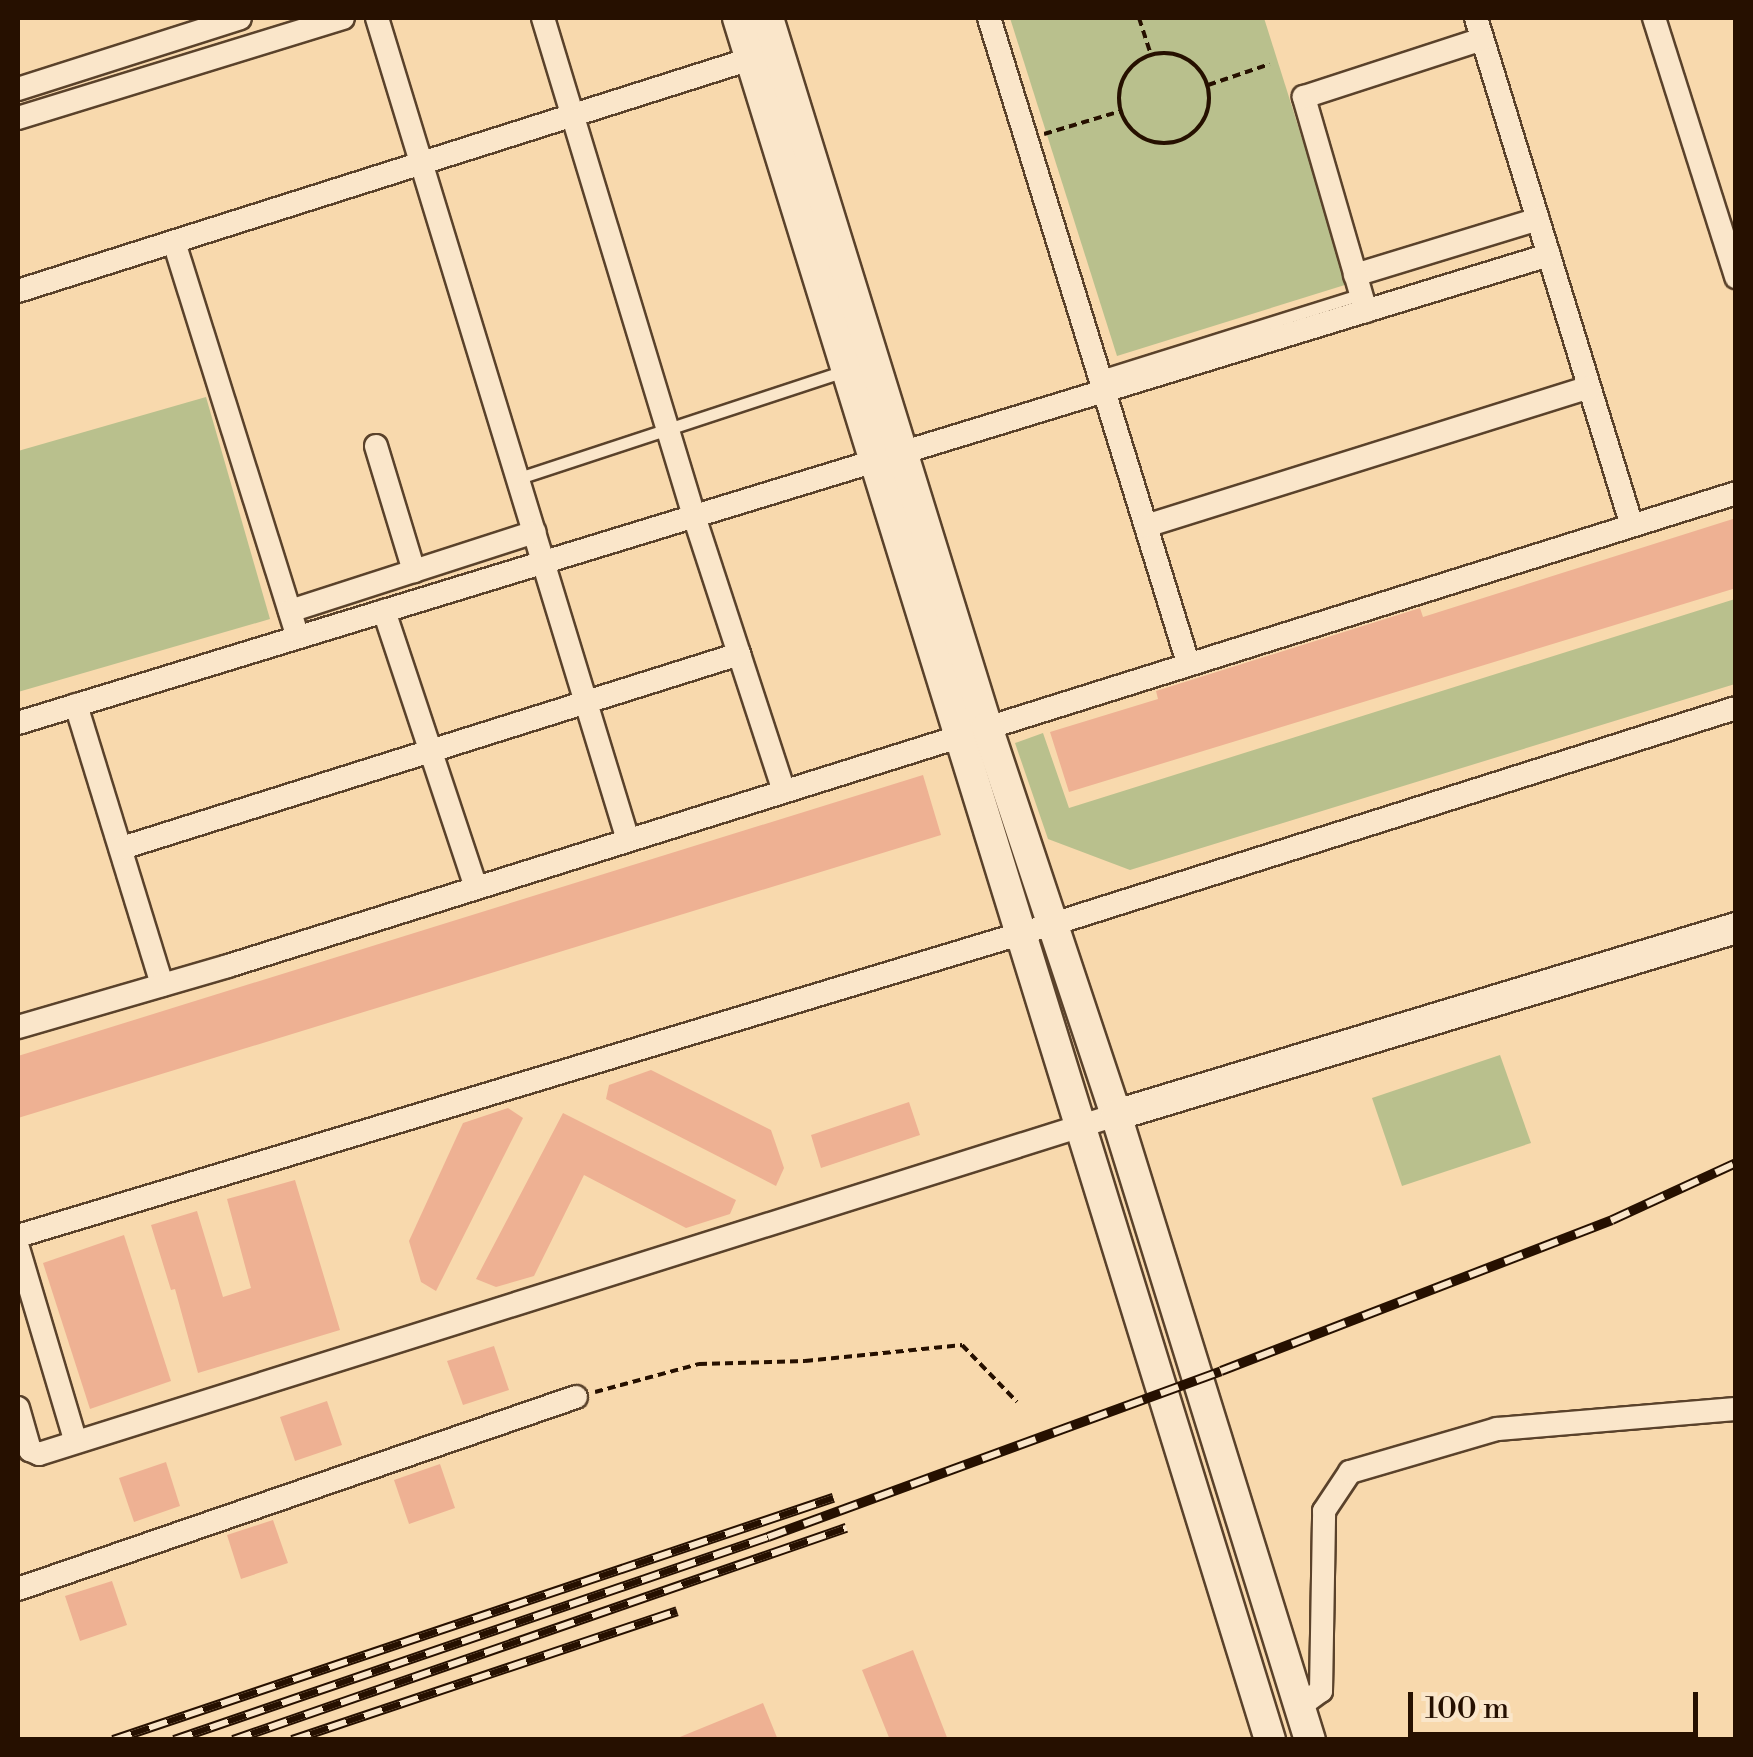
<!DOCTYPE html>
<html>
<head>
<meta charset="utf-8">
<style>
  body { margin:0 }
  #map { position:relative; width:1753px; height:1757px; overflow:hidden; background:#f8d9ad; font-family:"Libre Bodoni",serif }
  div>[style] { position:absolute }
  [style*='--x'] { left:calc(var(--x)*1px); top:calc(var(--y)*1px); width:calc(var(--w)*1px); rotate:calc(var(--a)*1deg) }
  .green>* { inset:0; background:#b9c08d }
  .building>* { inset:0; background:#eeb193 }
  .path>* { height:4px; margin-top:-2px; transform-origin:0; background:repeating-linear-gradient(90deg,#261000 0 8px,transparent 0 13px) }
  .path>.ring { margin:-2px; padding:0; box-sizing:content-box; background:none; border:4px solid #261000; border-radius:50% }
  .roads { filter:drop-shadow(2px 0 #5a422b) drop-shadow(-2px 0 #5a422b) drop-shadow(0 2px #5a422b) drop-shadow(0 -2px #5a422b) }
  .service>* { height:11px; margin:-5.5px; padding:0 5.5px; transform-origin:5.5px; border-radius:5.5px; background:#fae6ca }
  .minor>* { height:22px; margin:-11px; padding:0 11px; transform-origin:11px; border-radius:11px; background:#fae6ca }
  .tertiary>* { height:30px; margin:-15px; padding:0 15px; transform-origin:15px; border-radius:15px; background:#fae6ca }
  .rail>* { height:10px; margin-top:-5px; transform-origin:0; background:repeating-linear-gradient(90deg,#fae6ca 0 19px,#261000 0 38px); box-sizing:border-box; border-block:2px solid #261000 }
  span { translate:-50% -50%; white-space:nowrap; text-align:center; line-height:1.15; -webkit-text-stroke:10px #fae6ca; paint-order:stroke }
  .frame { position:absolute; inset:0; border:20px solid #261000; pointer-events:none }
  .scale { position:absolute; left:1408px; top:1692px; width:290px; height:45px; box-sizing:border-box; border:5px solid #261000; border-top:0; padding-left:12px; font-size:30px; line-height:35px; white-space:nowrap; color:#261000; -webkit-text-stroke:8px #fae6ca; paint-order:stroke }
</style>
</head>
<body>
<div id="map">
  <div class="green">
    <div style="clip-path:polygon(1010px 18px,1264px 18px,1348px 284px,1117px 356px)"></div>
    <div style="clip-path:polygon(206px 397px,270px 619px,18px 692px,18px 451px)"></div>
    <div style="clip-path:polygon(1735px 599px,1735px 684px,1130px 870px,1048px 839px,1015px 743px,1043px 733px,1069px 808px)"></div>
    <div style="clip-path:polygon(1500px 1055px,1531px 1143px,1402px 1186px,1372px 1098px)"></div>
  </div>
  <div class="building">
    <div style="clip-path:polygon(1736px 518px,1736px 588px,1069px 792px,1050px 732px,1158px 699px,1156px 691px,1420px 608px,1423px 617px)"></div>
    <div style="clip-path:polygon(923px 775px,941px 835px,18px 1118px,18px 1056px)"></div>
    <div style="clip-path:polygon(651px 1070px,771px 1130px,784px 1168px,776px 1186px,606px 1099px,609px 1085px)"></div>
    <div style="clip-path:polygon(909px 1102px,920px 1135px,821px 1168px,811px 1135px)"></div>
    <div style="clip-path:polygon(508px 1108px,523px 1118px,436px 1291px,421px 1282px,409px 1241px,463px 1123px)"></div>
    <div style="clip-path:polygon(563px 1113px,736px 1200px,730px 1214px,686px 1228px,584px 1175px,534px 1276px,496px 1287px,476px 1279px)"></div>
    <div style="clip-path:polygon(295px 1180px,340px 1330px,198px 1373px,175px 1289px,171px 1290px,151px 1225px,197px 1211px,223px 1297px,251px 1288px,227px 1199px)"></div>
    <div style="clip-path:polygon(124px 1235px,171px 1381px,90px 1409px,43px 1263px)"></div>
    <div style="clip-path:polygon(494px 1346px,509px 1390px,463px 1405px,447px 1361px)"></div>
    <div style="clip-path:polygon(327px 1401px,342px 1445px,295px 1461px,280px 1417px)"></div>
    <div style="clip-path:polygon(166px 1462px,180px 1506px,134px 1522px,119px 1478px)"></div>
    <div style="clip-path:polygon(440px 1464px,455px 1508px,409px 1524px,394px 1480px)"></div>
    <div style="clip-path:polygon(273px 1520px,288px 1563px,241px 1579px,227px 1535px)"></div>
    <div style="clip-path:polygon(112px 1581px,127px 1625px,80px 1641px,65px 1596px)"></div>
    <div style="clip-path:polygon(913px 1650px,948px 1740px,890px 1740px,862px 1670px)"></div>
    <div style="clip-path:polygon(763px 1703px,778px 1740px,675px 1740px,675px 1739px)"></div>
  </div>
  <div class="path">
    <div style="--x:1139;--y:18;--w:38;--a:72"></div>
    <div class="ring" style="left:1119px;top:53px;width:86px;height:86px"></div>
    <div style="--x:1208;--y:85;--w:65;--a:-18.7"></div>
    <div style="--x:1044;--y:134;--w:80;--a:-16.6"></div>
    <div style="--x:595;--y:1392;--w:108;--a:-15.1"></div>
    <div style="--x:699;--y:1364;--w:106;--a:-1.6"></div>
    <div style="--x:805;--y:1361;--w:158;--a:-5.8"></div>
    <div style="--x:962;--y:1345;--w:79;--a:46"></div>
  </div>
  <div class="roads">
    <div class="service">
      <div style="--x:1100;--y:376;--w:274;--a:-17.4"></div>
      <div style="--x:519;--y:478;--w:337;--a:-18.2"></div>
    </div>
    <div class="minor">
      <div style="--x:377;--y:18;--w:859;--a:73.02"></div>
      <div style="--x:543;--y:18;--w:520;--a:73.13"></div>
      <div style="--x:694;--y:516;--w:289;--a:71.9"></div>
      <div style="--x:989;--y:18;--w:675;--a:72.85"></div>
      <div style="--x:1476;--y:18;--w:531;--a:72.93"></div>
      <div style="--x:1654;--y:18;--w:272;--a:72.4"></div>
      <div style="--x:18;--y:89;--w:233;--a:-17.7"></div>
      <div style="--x:18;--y:118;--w:340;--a:-17.1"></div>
      <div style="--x:174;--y:242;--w:414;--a:72.6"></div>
      <div style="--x:1355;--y:275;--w:191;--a:-17"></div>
      <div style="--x:18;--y:291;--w:781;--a:-17.58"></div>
      <div style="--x:1366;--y:311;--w:223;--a:-106.2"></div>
      <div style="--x:1304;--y:97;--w:187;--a:-18"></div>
      <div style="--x:376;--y:446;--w:131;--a:73.1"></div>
      <div style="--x:1146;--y:526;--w:464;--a:-17.4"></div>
      <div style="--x:290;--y:611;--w:257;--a:-17.9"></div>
      <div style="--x:384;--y:611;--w:291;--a:71.6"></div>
      <div style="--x:76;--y:705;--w:293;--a:72.9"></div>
      <div style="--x:18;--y:723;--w:1601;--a:-17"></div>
      <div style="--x:122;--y:848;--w:647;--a:-17.45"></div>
      <div style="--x:18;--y:1027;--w:219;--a:-16.2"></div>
      <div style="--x:228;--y:966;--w:1580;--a:-17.41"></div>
      <div style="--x:18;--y:1236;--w:1081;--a:-16.78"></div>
      <div style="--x:1053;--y:924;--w:716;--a:-17.55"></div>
      <div style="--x:18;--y:1248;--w:202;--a:73.4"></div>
      <div style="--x:18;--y:1408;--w:44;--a:74.1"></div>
      <div style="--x:30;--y:1450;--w:10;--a:24"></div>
      <div style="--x:39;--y:1454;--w:1129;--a:-17.47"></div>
      <div style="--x:18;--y:1589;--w:590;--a:-18.99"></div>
      <div style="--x:1300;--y:1706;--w:26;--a:-36"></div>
      <div style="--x:1321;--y:1691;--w:180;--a:-89"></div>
      <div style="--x:1324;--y:1511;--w:47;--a:-56.3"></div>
      <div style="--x:1350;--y:1472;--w:153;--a:-16.3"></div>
      <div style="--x:1497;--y:1429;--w:240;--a:-4.8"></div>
    </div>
    <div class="tertiary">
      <div style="--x:738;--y:18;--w:1802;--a:72.83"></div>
      <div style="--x:768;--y:18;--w:742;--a:72.83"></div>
      <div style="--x:987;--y:727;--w:409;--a:71.6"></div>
      <div style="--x:1116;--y:1115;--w:654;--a:72.76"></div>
      <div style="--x:1116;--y:1115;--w:648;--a:-16.78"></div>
    </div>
  </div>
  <div class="rail">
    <div style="--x:113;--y:1740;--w:760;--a:-18.58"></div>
    <div style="--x:174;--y:1740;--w:628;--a:-18.87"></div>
    <div style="--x:768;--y:1537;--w:482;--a:-20.1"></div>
    <div style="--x:1221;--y:1371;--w:419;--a:-21.1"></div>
    <div style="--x:1612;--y:1220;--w:136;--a:-24.7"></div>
    <div style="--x:233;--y:1740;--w:649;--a:-19.08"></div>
    <div style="--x:292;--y:1740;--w:406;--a:-18.5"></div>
  </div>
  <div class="frame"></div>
  <div class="scale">100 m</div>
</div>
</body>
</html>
